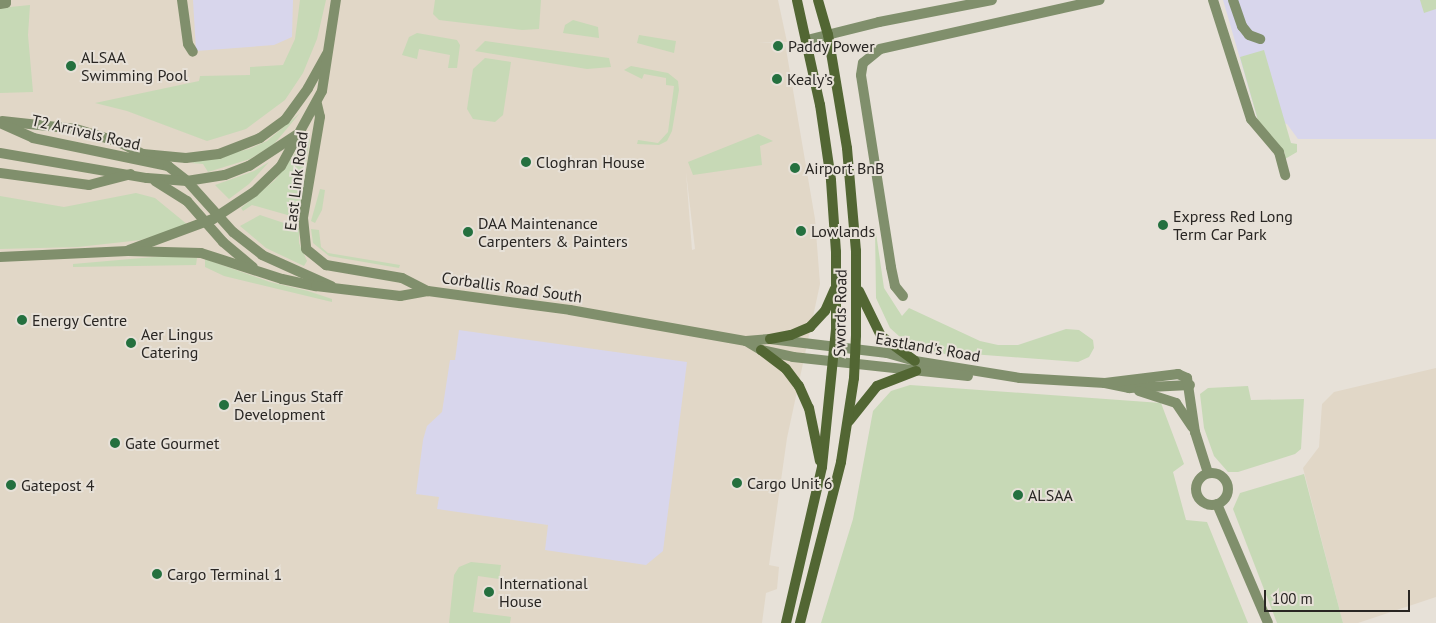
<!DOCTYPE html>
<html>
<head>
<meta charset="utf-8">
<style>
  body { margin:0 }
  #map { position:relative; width:1436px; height:623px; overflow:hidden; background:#e7e1d8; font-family:"PT Sans",sans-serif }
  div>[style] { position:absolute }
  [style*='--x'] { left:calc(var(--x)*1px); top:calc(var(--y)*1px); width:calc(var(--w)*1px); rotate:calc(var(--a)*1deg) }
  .built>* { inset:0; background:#e1d7c7 }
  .industrial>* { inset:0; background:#d8d6ec }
  .green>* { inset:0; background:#c7d9b6 }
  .street>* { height:10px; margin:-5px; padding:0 5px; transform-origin:5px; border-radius:5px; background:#808f6c }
  .street>.ring { margin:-5px; padding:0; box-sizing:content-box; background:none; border:10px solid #808f6c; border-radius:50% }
  .secondary>* { height:10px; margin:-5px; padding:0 5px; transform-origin:5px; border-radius:5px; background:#526633 }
  .dots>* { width:14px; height:14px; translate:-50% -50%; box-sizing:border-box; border:2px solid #e7e1d8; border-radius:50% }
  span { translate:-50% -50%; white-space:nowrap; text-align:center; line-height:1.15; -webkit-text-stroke:4px #e7e1d8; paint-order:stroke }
  .poi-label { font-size:16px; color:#292623 }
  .left { translate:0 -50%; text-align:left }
  .street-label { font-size:16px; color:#292623 }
  .scale { position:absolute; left:1264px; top:590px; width:146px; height:22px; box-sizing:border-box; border:2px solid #292623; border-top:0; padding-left:6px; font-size:15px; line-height:18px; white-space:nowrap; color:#292623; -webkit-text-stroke:4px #e7e1d8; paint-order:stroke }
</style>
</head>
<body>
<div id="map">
  <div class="built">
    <div style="clip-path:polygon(evenodd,0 0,778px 0,787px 42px,757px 43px,785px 43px,815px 219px,820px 284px,787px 438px,769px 565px,779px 567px,777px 589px,766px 593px,762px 623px,0 623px,0 0,686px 172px,695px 249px,692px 250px,686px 172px)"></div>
    <div style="clip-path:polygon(1436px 368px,1436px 597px,1358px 623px,1343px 623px,1303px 468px,1319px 447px,1322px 404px,1334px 392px)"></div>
  </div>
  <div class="industrial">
    <div style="clip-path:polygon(193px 0,293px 0,292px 37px,274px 45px,196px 51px)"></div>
    <div style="clip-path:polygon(1223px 0,1436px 0,1436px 139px,1298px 139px,1287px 124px,1257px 117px)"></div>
    <div style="clip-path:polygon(459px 330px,687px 362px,663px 551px,646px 565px,545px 550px,548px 525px,437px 509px,439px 497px,416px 494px,423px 440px,427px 426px,442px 412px,450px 360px,455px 360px)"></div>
  </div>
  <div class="green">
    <div style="clip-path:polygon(300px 0,326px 0,317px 39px,303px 73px,285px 100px,246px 129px,207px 141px,127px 111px,95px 103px,199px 81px,200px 76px,250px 75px,250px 67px,283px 65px,295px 39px)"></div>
    <div style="clip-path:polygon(435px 0,541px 0,539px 29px,522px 30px,439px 20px,433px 14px)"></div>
    <div style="clip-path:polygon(1420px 0,1436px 0,1436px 9px,1424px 13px)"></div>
    <div style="clip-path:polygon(30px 5px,28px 35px,33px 92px,0 93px,0 8px)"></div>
    <div style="clip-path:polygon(573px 20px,598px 27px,599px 38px,563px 33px,565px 25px)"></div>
    <div style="clip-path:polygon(417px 33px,457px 40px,460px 45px,457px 68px,448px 68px,450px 55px,419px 49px,417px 59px,402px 55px,409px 37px)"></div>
    <div style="clip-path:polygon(639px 35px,676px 41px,674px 53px,637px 43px)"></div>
    <div style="clip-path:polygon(485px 41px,609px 58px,611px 67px,587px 69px,475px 51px)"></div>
    <div style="clip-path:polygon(1264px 50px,1291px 143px,1297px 144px,1297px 152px,1285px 159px,1285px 153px,1259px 124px,1240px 57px)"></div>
    <div style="clip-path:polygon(485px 58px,511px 62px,503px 115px,495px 122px,473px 119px,467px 109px,473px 69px)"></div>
    <div style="clip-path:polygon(631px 66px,668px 73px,678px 81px,679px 90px,672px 131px,667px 141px,659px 145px,637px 144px,638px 140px,658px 143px,668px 132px,674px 86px,666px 85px,666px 78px,644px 74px,642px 79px,624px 70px)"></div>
    <div style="clip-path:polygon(300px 113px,274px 144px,250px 159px,208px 172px,203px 164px,191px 163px,249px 149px,267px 141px)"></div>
    <div style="clip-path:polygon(758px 134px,773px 141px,760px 146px,762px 165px,693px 175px,688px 162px)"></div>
    <div style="clip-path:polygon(306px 139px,310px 139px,298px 218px,252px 205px,243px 211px,241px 208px,275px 180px)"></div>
    <div style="clip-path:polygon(269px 162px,249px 184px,229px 199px,215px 185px,254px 171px)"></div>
    <div style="clip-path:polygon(320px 189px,325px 190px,322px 210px,315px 223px,311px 221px)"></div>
    <div style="clip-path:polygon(136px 193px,155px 198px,188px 225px,141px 240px,78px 247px,0 249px,0 196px,64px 207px)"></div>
    <div style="clip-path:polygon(260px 215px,299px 228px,299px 243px,307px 261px,304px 266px,266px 248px,240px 226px)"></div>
    <div style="clip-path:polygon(875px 226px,884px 288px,902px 316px,909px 308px,980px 341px,998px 345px,1018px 345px,1066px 329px,1079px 330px,1093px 340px,1094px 348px,1089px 357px,1078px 362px,971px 354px,954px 356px,910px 346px,890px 328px,876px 298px)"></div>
    <div style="clip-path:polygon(311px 229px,319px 230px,321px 247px,328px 253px,400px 265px,399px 268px,329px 256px,313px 243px)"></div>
    <div style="clip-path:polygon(165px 256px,197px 258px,196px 265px,73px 267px,73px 264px)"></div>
    <div style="clip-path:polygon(205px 259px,270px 282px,308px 291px,332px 299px,332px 302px,224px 276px,205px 267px)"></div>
    <div style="clip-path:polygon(910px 385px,1161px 403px,1184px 464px,1173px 472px,1186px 520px,1207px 522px,1248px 623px,821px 623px,853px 519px,873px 411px,891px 391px)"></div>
    <div style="clip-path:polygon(1248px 386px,1251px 400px,1304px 399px,1301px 449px,1295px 454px,1238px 472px,1228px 472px,1214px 456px,1204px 428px,1200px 394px,1208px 388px)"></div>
    <div style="clip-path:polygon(1304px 474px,1343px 623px,1277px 623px,1233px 509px,1240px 493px)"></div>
    <div style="clip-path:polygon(471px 562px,501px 565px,499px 579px,478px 576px,473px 612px,511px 617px,510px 623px,449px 623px,454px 575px,459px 567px)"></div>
  </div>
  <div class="street">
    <div style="--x:182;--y:0;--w:44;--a:82.2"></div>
    <div style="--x:188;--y:44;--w:9;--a:58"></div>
    <div style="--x:1213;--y:0;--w:125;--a:72.3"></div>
    <div style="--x:1251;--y:119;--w:43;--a:49.7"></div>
    <div style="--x:1279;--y:152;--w:24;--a:75"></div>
    <div style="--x:1233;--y:0;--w:28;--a:71"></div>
    <div style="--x:1242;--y:26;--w:11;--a:52"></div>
    <div style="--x:1249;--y:35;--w:12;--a:20"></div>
    <div style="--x:0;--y:4;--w:6;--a:-9"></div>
    <div style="--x:6;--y:3;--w:3;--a:-90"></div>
    <div style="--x:807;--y:40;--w:74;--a:-14"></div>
    <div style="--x:879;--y:22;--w:115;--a:-11"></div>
    <div style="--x:317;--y:104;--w:13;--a:77"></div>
    <div style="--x:320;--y:117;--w:102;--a:99.6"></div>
    <div style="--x:303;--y:218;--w:31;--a:84"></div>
    <div style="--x:306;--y:249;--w:26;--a:39"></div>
    <div style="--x:326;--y:265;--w:77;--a:9.7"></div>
    <div style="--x:402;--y:278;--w:29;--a:27"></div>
    <div style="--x:2;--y:121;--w:74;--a:6.2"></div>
    <div style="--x:76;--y:129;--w:45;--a:16.8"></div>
    <div style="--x:119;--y:142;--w:27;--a:27"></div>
    <div style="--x:143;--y:154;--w:43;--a:5.3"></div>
    <div style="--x:186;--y:158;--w:33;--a:-7"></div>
    <div style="--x:219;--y:154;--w:44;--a:-21.3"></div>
    <div style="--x:260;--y:138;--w:31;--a:-36"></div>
    <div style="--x:285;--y:120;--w:39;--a:-54"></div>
    <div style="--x:308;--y:88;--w:39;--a:-61"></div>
    <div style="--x:0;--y:123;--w:36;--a:24"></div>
    <div style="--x:33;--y:138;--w:138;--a:11.7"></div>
    <div style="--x:168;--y:166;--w:24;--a:38"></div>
    <div style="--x:187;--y:181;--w:69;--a:48"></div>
    <div style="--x:233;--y:232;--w:37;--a:38"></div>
    <div style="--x:262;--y:255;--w:76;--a:24.2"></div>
    <div style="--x:0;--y:153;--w:149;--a:9.7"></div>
    <div style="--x:147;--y:178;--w:40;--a:4.3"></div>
    <div style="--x:187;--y:181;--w:38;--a:-9"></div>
    <div style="--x:225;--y:175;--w:26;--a:-21"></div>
    <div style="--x:249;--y:166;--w:62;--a:-33.2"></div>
    <div style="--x:0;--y:173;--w:90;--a:7.7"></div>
    <div style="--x:89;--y:185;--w:43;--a:-14.7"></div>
    <div style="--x:155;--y:181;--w:38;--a:32"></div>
    <div style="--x:187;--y:201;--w:55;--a:48.7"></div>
    <div style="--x:223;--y:242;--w:39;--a:40"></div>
    <div style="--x:129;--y:250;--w:90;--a:-20.3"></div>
    <div style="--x:213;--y:219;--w:49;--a:-33.4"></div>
    <div style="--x:254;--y:192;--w:37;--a:-44"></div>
    <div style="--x:281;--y:166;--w:85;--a:-61.3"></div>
    <div style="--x:322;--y:91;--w:92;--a:-81.3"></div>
    <div style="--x:0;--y:257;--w:128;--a:-2.7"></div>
    <div style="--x:128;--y:251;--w:73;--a:1.6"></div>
    <div style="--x:201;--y:253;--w:85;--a:17.8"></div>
    <div style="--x:282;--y:279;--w:35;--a:12"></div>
    <div style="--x:316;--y:286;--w:85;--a:6.8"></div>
    <div style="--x:400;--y:296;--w:28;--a:-10"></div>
    <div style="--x:428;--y:291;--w:143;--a:7.6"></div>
    <div style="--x:570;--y:310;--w:179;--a:10"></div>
    <div style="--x:746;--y:341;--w:24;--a:-5"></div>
    <div style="--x:770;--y:339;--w:118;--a:6.8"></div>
    <div style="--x:887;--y:353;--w:29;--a:16"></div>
    <div style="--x:915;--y:361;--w:106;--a:9.2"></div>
    <div style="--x:1020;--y:378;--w:85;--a:3.4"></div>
    <div style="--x:1105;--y:383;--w:25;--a:12"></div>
    <div style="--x:1129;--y:388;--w:61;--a:-2.8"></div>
    <div style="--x:903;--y:296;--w:13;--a:-129"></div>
    <div style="--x:895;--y:286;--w:19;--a:-102"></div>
    <div style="--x:891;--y:267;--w:194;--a:-98.9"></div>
    <div style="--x:861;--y:75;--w:12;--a:-81"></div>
    <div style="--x:863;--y:63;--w:22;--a:-39"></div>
    <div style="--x:880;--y:49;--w:225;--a:-12.6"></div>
    <div style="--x:746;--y:341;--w:17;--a:31"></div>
    <div style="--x:761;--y:350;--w:33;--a:12"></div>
    <div style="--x:793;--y:357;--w:176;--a:6.2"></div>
    <div style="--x:1105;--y:383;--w:74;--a:-7"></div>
    <div style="--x:1178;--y:374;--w:10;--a:24"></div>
    <div style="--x:1187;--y:378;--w:55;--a:81.6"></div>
    <div style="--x:1195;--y:432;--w:43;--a:72.4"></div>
    <div style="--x:1139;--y:391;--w:39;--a:18"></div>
    <div style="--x:1176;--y:403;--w:29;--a:56"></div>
    <div class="ring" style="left:1196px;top:473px;width:22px;height:22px"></div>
    <div style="--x:1217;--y:504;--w:129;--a:66.8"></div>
  </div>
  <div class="secondary">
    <div style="--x:859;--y:291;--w:50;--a:63.9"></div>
    <div style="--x:881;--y:336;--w:42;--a:36.3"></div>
    <div style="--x:770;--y:339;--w:21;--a:-11"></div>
    <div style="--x:791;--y:335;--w:21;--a:-23"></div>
    <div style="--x:810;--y:327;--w:22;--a:-47"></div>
    <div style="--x:825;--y:311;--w:24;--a:-66"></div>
    <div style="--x:761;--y:350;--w:31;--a:37"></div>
    <div style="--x:786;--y:369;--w:21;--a:53"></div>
    <div style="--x:799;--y:386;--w:24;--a:66"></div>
    <div style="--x:809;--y:408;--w:54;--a:78.3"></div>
    <div style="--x:849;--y:421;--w:45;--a:-51.3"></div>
    <div style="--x:877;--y:386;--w:42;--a:-21"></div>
    <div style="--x:786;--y:623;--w:160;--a:-77"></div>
    <div style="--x:822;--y:467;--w:140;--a:-84.2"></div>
    <div style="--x:836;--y:328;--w:76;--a:-90"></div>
    <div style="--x:836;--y:252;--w:72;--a:-94"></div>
    <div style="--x:831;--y:180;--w:76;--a:-98.3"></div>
    <div style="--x:820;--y:105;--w:107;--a:-102.4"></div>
    <div style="--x:800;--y:623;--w:166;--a:-75.7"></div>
    <div style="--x:841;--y:462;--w:85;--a:-81.2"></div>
    <div style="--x:854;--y:378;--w:43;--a:-87.3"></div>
    <div style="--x:856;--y:335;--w:84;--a:-90"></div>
    <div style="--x:856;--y:251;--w:103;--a:-95"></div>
    <div style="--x:847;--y:148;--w:115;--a:-99.5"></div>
    <div style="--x:828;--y:35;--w:36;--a:-106"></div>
  </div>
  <div class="dots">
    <div style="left:778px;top:46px;background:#24703f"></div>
    <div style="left:71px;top:66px;background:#24703f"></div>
    <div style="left:777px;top:79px;background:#24703f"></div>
    <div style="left:526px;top:162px;background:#24703f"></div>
    <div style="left:795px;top:168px;background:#24703f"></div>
    <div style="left:1163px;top:225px;background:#24703f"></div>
    <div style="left:801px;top:231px;background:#24703f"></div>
    <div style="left:468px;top:232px;background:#24703f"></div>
    <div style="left:22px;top:320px;background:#24703f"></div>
    <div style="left:131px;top:343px;background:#24703f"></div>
    <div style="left:224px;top:405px;background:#24703f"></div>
    <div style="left:115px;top:443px;background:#24703f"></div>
    <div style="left:737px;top:483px;background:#24703f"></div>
    <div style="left:11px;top:485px;background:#24703f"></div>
    <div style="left:1018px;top:495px;background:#24703f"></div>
    <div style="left:157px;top:574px;background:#24703f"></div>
    <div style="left:489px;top:592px;background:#24703f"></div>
  </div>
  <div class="poi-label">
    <span class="left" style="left:788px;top:46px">Paddy Power</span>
    <span class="left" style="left:81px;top:66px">ALSAA<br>Swimming Pool</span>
    <span class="left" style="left:787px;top:79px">Kealy’s</span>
    <span class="left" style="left:536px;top:162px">Cloghran House</span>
    <span class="left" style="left:805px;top:168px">Airport BnB</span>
    <span class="left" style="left:1173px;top:225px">Express Red Long<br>Term Car Park</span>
    <span class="left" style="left:478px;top:232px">DAA Maintenance<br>Carpenters &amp; Painters</span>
    <span class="left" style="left:811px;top:231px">Lowlands</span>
    <span class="left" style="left:32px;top:320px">Energy Centre</span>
    <span class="left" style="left:141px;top:343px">Aer Lingus<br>Catering</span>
    <span class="left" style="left:234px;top:405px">Aer Lingus Staff<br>Development</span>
    <span class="left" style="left:125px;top:443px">Gate Gourmet</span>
    <span class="left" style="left:747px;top:483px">Cargo Unit 6</span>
    <span class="left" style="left:21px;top:485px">Gatepost 4</span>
    <span class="left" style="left:1028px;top:495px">ALSAA</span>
    <span class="left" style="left:167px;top:574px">Cargo Terminal 1</span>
    <span class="left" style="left:499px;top:592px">International<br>House</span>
  </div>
  <div class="street-label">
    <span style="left:86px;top:132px;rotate:13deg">T2 Arrivals Road</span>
    <span style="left:296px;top:181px;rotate:-83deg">East Link Road</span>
    <span style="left:512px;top:287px;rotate:8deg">Corballis Road South</span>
    <span style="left:840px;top:313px;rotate:-89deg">Swords Road</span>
    <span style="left:928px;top:347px;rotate:10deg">Eastland's Road</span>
  </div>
  <div class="scale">100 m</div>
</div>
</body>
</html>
